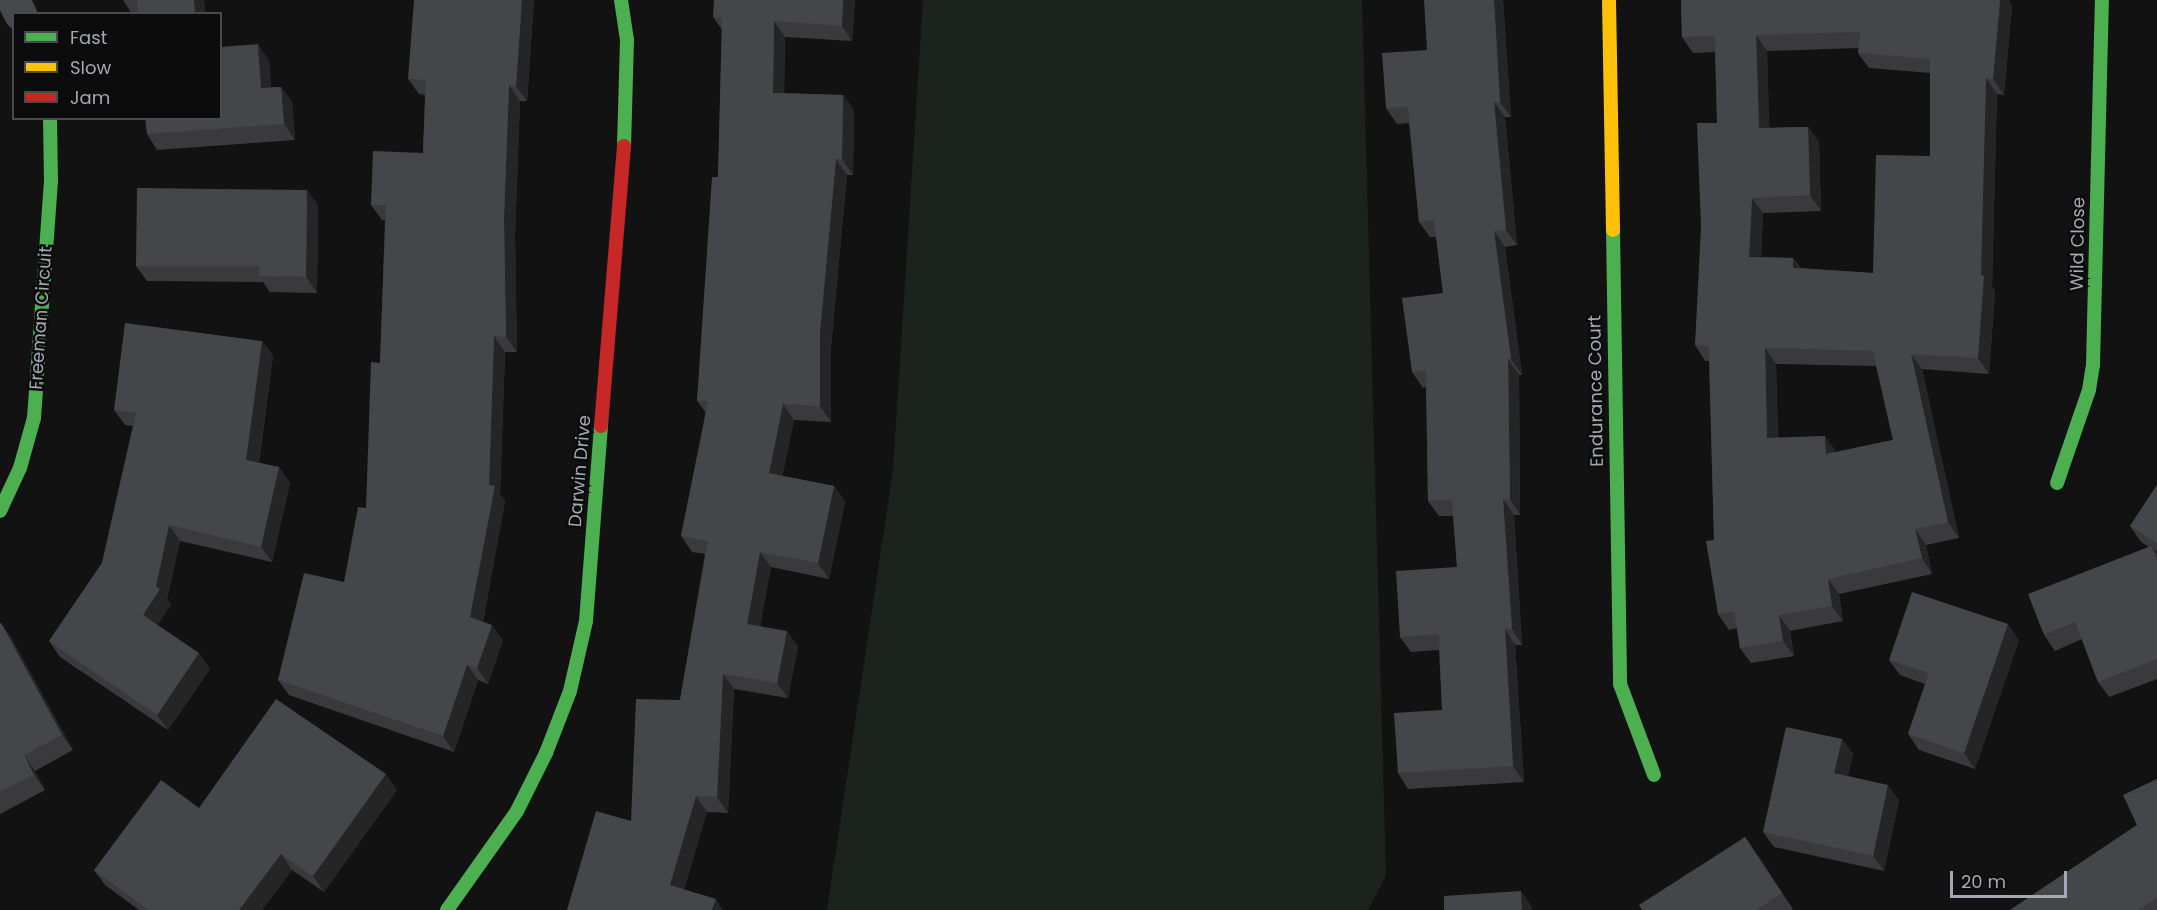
<!DOCTYPE html>
<html>
<head>
<meta charset="utf-8">
<style>
  body { margin:0 }
  #map { position:relative; width:2157px; height:910px; overflow:hidden; background:#121212; font-family:Poppins,sans-serif }
  div>[style] { position:absolute }
  [style*='--x'] { left:calc(var(--x)*1px); top:calc(var(--y)*1px); width:calc(var(--w)*1px); rotate:calc(var(--a)*1deg) }
  .green>* { inset:0; background:#1c221d }
  .street>* { height:33px; margin:-16.5px; padding:0 16.5px; transform-origin:16.5px; border-radius:16.5px; background:#46474b }
  .fast>* { height:14px; margin:-7px; padding:0 7px; transform-origin:7px; border-radius:7px; background:#4caf50 }
  .slow>* { height:14px; margin:-7px; padding:0 7px; transform-origin:7px; border-radius:7px; background:#ffc107 }
  .jam>* { height:14px; margin:-7px; padding:0 7px; transform-origin:7px; border-radius:7px; background:#c62828 }
  .wall>* { inset:0; background:#3a3a3d }
  .shaded-wall>* { inset:0; background:#252526 }
  .building>* { inset:0; background:#454649 }
  span { translate:-50% -50%; white-space:nowrap; text-align:center; line-height:1.15; -webkit-text-stroke:5px #0c0c0d; paint-order:stroke }
  .street-label { font-size:18px; color:#a4a8b2 }
  .legend { position:absolute; left:12px; top:12px; width:210px; height:108px; box-sizing:border-box; background:#0c0c0d; border:2px solid #494a4f; margin:0; padding:8px 10px; list-style:none; font-size:18px; color:#a4a8b2 }
  .legend li { display:flex; align-items:center; gap:12px; height:30px }
  .legend b { width:30px; border:2px solid #494a4f }
  .scale { position:absolute; left:1950px; top:871px; width:117px; height:27px; box-sizing:border-box; border:3px solid #a4a8b2; border-top:0; padding-left:8px; font-size:18px; line-height:21px; white-space:nowrap; color:#a4a8b2; -webkit-text-stroke:4px #0c0c0d; paint-order:stroke }
</style>
</head>
<body>
<div id="map">
  <div class="green">
    <div style="clip-path:polygon(923px 0,1362px 0,1386px 876px,1368px 910px,827px 910px,893px 470px)"></div>
  </div>
  <div class="street">
    <div style="--x:13;--y:0;--w:16;--a:63"></div>
  </div>
  <div class="fast">
    <div style="--x:621;--y:0;--w:40;--a:81.5"></div>
    <div style="--x:627;--y:40;--w:106;--a:91.6"></div>
    <div style="--x:1613;--y:230;--w:454;--a:89.1"></div>
    <div style="--x:1620;--y:684;--w:97;--a:69.5"></div>
    <div style="--x:2057;--y:483;--w:98;--a:-71"></div>
    <div style="--x:2089;--y:390;--w:26;--a:-81"></div>
    <div style="--x:2093;--y:364;--w:364;--a:-88.6"></div>
    <div style="--x:0;--y:511;--w:47;--a:-65.1"></div>
    <div style="--x:20;--y:468;--w:52;--a:-74.4"></div>
    <div style="--x:34;--y:418;--w:238;--a:-85.9"></div>
    <div style="--x:51;--y:181;--w:63;--a:-90.9"></div>
    <div style="--x:447;--y:910;--w:121;--a:-54.7"></div>
    <div style="--x:517;--y:811;--w:65;--a:-63.4"></div>
    <div style="--x:546;--y:753;--w:66;--a:-68.8"></div>
    <div style="--x:570;--y:691;--w:72;--a:-77.1"></div>
    <div style="--x:586;--y:621;--w:196;--a:-85.6"></div>
  </div>
  <div class="slow">
    <div style="--x:1609;--y:0;--w:230;--a:89"></div>
  </div>
  <div class="jam">
    <div style="--x:601;--y:426;--w:281;--a:-85.3"></div>
  </div>
  <div class="wall">
    <div style="clip-path:polygon(123px 0,204px 0,205px 14px,132px 14px)"></div>
    <div style="clip-path:polygon(534px 0,527px 101px,520px 101px,515px 234px,517px 352px,505px 352px,500px 494px,505px 501px,483px 622px,503px 640px,488px 684px,478px 680px,454px 752px,289px 695px,278px 680px,344px 582px,366px 508px,380px 363px,385px 220px,382px 220px,371px 205px,423px 153px,425px 95px,419px 94px,408px 79px)"></div>
    <div style="clip-path:polygon(855px 0,852px 41px,785px 37px,784px 93px,843px 95px,854px 110px,853px 175px,847px 175px,831px 347px,831px 422px,794px 420px,782px 476px,834px 486px,845px 502px,829px 579px,771px 567px,760px 626px,798px 646px,788px 698px,734px 689px,728px 813px,707px 812px,684px 889px,567px 910px,631px 821px,680px 700px,705px 554px,692px 552px,681px 536px,706px 413px,697px 401px,718px 177px,722px 30px,713px 17px)"></div>
    <div style="clip-path:polygon(1503px 0,1511px 117px,1505px 117px,1517px 245px,1505px 247px,1522px 375px,1519px 375px,1520px 515px,1514px 515px,1522px 645px,1515px 645px,1524px 782px,1408px 789px,1398px 773px,1442px 710px,1439px 650px,1411px 652px,1400px 637px,1457px 567px,1453px 516px,1439px 516px,1428px 501px,1426px 387px,1423px 388px,1412px 372px,1443px 293px,1436px 237px,1430px 237px,1419px 222px,1409px 123px,1397px 124px,1386px 108px,1427px 50px)"></div>
    <div style="clip-path:polygon(evenodd,1681px 0,2008px 0,2012px 6px,2004px 95px,1997px 94px,1992px 287px,1995px 291px,1989px 374px,1922px 369px,1959px 538px,1926px 545px,1932px 574px,1839px 594px,1843px 621px,1790px 631px,1794px 656px,1751px 663px,1740px 648px,1737px 628px,1729px 630px,1718px 614px,1714px 540px,1709px 361px,1705px 361px,1695px 345px,1717px 123px,1715px 52px,1693px 53px,1682px 37px,1681px 0,1859px 48px,1858px 53px,1869px 68px,1930px 73px,1930px 156px,1873px 273px,1801px 268px,1793px 258px,1761px 257px,1763px 213px,1821px 211px,1819px 142px,1808px 127px,1769px 128px,1767px 51px,1859px 48px,1681px 0,1776px 364px,1876px 366px,1893px 440px,1836px 452px,1778px 437px,1776px 364px)"></div>
    <div style="clip-path:polygon(269px 60px,271px 87px,281px 87px,292px 102px,295px 140px,157px 150px,147px 134px)"></div>
    <div style="clip-path:polygon(318px 205px,317px 293px,270px 292px,263px 282px,147px 281px,136px 266px)"></div>
    <div style="clip-path:polygon(262px 341px,273px 356px,259px 463px,279px 467px,290px 483px,272px 562px,180px 541px,167px 599px,171px 605px,157px 625px,210px 669px,168px 730px,60px 657px,49px 641px,102px 563px,133px 426px,125px 425px,114px 410px)"></div>
    <div style="clip-path:polygon(2157px 485px,2157px 552px,2154px 550px,2157px 554px,2157px 679px,2109px 697px,2098px 682px,2082px 639px,2055px 651px,2044px 635px,2149px 547px,2141px 542px,2130px 526px)"></div>
    <div style="clip-path:polygon(1px 623px,12px 639px,73px 750px,35px 771px,45px 790px,0 814px,0 624px)"></div>
    <div style="clip-path:polygon(2019px 640px,1975px 769px,1919px 750px,1908px 734px,1925px 684px,1900px 675px,1889px 660px)"></div>
    <div style="clip-path:polygon(1842px 739px,1853px 754px,1848px 776px,1899px 800px,1884px 871px,1774px 847px,1763px 832px)"></div>
    <div style="clip-path:polygon(2157px 779px,2157px 910px,2010px 910px,2137px 825px)"></div>
    <div style="clip-path:polygon(397px 790px,324px 892px,292px 870px,262px 910px,139px 910px,105px 885px,94px 870px,199px 808px)"></div>
    <div style="clip-path:polygon(1745px 837px,1793px 909px,1791px 910px,1642px 910px)"></div>
  </div>
  <div class="shaded-wall">
    <div style="clip-path:polygon(194px 0,204px 0,205px 14px,195px 14px)"></div>
    <div style="clip-path:polygon(522px 0,534px 0,527px 101px,516px 86px)"></div>
    <div style="clip-path:polygon(843px 0,855px 0,852px 41px,842px 26px)"></div>
    <div style="clip-path:polygon(1494px 0,1503px 0,1511px 117px,1500px 102px)"></div>
    <div style="clip-path:polygon(2000px 0,2008px 0,2012px 6px,2004px 95px,1993px 79px)"></div>
    <div style="clip-path:polygon(774px 21px,785px 37px,784px 109px,773px 93px)"></div>
    <div style="clip-path:polygon(1756px 35px,1767px 51px,1770px 144px,1759px 128px)"></div>
    <div style="clip-path:polygon(258px 44px,269px 60px,272px 104px,261px 88px)"></div>
    <div style="clip-path:polygon(1986px 78px,1997px 94px,1992px 287px,1995px 291px,1989px 374px,1978px 358px)"></div>
    <div style="clip-path:polygon(509px 85px,520px 101px,515px 234px,517px 352px,506px 337px,504px 218px)"></div>
    <div style="clip-path:polygon(281px 87px,292px 102px,295px 140px,284px 124px)"></div>
    <div style="clip-path:polygon(843px 95px,854px 110px,853px 175px,842px 159px)"></div>
    <div style="clip-path:polygon(1494px 102px,1505px 117px,1517px 245px,1506px 230px)"></div>
    <div style="clip-path:polygon(1808px 127px,1819px 142px,1821px 211px,1810px 195px)"></div>
    <div style="clip-path:polygon(836px 159px,847px 175px,831px 347px,831px 422px,820px 406px,820px 332px)"></div>
    <div style="clip-path:polygon(307px 190px,318px 205px,317px 293px,306px 277px)"></div>
    <div style="clip-path:polygon(1752px 198px,1763px 213px,1760px 272px,1749px 257px)"></div>
    <div style="clip-path:polygon(1494px 231px,1505px 247px,1522px 375px,1511px 359px)"></div>
    <div style="clip-path:polygon(1793px 258px,1804px 274px,1793px 268px)"></div>
    <div style="clip-path:polygon(494px 336px,505px 352px,500px 494px,505px 501px,481px 633px,470px 617px,489px 485px)"></div>
    <div style="clip-path:polygon(262px 341px,273px 356px,257px 475px,246px 460px)"></div>
    <div style="clip-path:polygon(1765px 348px,1776px 364px,1778px 453px,1767px 438px)"></div>
    <div style="clip-path:polygon(1911px 354px,1922px 369px,1959px 538px,1948px 522px)"></div>
    <div style="clip-path:polygon(1508px 359px,1519px 375px,1520px 515px,1510px 499px)"></div>
    <div style="clip-path:polygon(783px 404px,794px 420px,780px 488px,769px 473px)"></div>
    <div style="clip-path:polygon(1825px 436px,1836px 451px,1826px 454px)"></div>
    <div style="clip-path:polygon(279px 467px,290px 483px,272px 562px,261px 547px)"></div>
    <div style="clip-path:polygon(834px 486px,845px 502px,829px 579px,818px 563px)"></div>
    <div style="clip-path:polygon(1503px 499px,1514px 515px,1522px 645px,1512px 629px)"></div>
    <div style="clip-path:polygon(169px 525px,180px 541px,167px 599px,171px 605px,154px 631px,143px 615px,156px 586px)"></div>
    <div style="clip-path:polygon(1915px 529px,1926px 545px,1932px 574px,1922px 558px)"></div>
    <div style="clip-path:polygon(760px 552px,771px 567px,758px 639px,747px 624px)"></div>
    <div style="clip-path:polygon(1828px 579px,1839px 594px,1843px 621px,1832px 606px)"></div>
    <div style="clip-path:polygon(1779px 615px,1790px 631px,1794px 656px,1783px 641px)"></div>
    <div style="clip-path:polygon(1px 623px,12px 639px,73px 750px,62px 735px)"></div>
    <div style="clip-path:polygon(2008px 624px,2019px 640px,1975px 769px,1964px 753px)"></div>
    <div style="clip-path:polygon(492px 625px,503px 640px,488px 684px,477px 668px)"></div>
    <div style="clip-path:polygon(1505px 629px,1515px 645px,1524px 782px,1513px 766px)"></div>
    <div style="clip-path:polygon(787px 631px,798px 646px,788px 698px,777px 683px)"></div>
    <div style="clip-path:polygon(199px 653px,210px 669px,168px 730px,157px 715px)"></div>
    <div style="clip-path:polygon(467px 665px,478px 680px,454px 752px,443px 736px)"></div>
    <div style="clip-path:polygon(723px 674px,734px 689px,728px 813px,717px 797px)"></div>
    <div style="clip-path:polygon(1842px 739px,1853px 754px,1845px 789px,1834px 773px)"></div>
    <div style="clip-path:polygon(24px 755px,35px 771px,45px 790px,34px 775px)"></div>
    <div style="clip-path:polygon(386px 774px,397px 790px,324px 892px,313px 876px)"></div>
    <div style="clip-path:polygon(1888px 785px,1899px 800px,1884px 871px,1873px 856px)"></div>
    <div style="clip-path:polygon(696px 796px,707px 812px,681px 901px,670px 885px)"></div>
    <div style="clip-path:polygon(1745px 837px,1756px 852px,1793px 909px,1782px 893px)"></div>
    <div style="clip-path:polygon(281px 854px,292px 870px,262px 910px,239px 910px)"></div>
    <div style="clip-path:polygon(1521px 891px,1532px 907px,1532px 910px,1522px 910px)"></div>
    <div style="clip-path:polygon(716px 899px,723px 910px,712px 910px)"></div>
  </div>
  <div class="building">
    <div style="clip-path:polygon(137px 0,194px 0,195px 14px,138px 14px)"></div>
    <div style="clip-path:polygon(414px 0,522px 0,516px 86px,509px 85px,504px 218px,506px 337px,494px 336px,489px 485px,495px 486px,470px 617px,492px 625px,477px 668px,467px 665px,443px 736px,278px 680px,304px 573px,344px 582px,358px 507px,366px 508px,371px 362px,380px 363px,386px 205px,371px 205px,373px 151px,423px 153px,426px 80px,408px 79px)"></div>
    <div style="clip-path:polygon(714px 0,843px 0,842px 26px,774px 21px,773px 93px,843px 95px,842px 159px,836px 159px,820px 332px,820px 406px,783px 404px,769px 473px,834px 486px,818px 563px,760px 552px,747px 624px,787px 631px,777px 683px,723px 674px,717px 797px,696px 796px,670px 885px,716px 899px,712px 910px,567px 910px,596px 811px,631px 821px,636px 699px,680px 700px,708px 541px,681px 536px,708px 401px,697px 401px,712px 177px,718px 177px,722px 18px,713px 17px)"></div>
    <div style="clip-path:polygon(1424px 0,1494px 0,1500px 102px,1494px 102px,1506px 230px,1494px 231px,1511px 359px,1508px 359px,1510px 499px,1503px 499px,1512px 629px,1505px 629px,1513px 766px,1398px 773px,1394px 713px,1442px 710px,1439px 634px,1400px 637px,1396px 571px,1457px 567px,1452px 500px,1428px 501px,1426px 370px,1412px 372px,1402px 298px,1443px 293px,1434px 220px,1419px 222px,1408px 107px,1386px 108px,1382px 53px,1427px 50px)"></div>
    <div style="clip-path:polygon(evenodd,1681px 0,2000px 0,1993px 79px,1986px 78px,1981px 275px,1984px 276px,1978px 358px,1911px 354px,1948px 522px,1915px 529px,1922px 558px,1828px 579px,1832px 606px,1779px 615px,1783px 641px,1740px 648px,1734px 611px,1718px 614px,1706px 541px,1714px 540px,1709px 346px,1695px 345px,1701px 227px,1697px 123px,1717px 123px,1715px 36px,1682px 37px,1681px 0,1860px 32px,1858px 53px,1930px 59px,1930px 156px,1876px 155px,1873px 273px,1793px 268px,1793px 258px,1749px 257px,1752px 198px,1810px 195px,1808px 127px,1759px 128px,1756px 35px,1860px 32px,1681px 0,1765px 348px,1873px 351px,1893px 440px,1826px 454px,1825px 436px,1767px 438px,1765px 348px)"></div>
    <div style="clip-path:polygon(258px 44px,261px 88px,281px 87px,284px 124px,147px 134px,145px 118px,220px 118px,220px 47px)"></div>
    <div style="clip-path:polygon(137px 188px,307px 190px,306px 277px,259px 276px,259px 266px,136px 266px)"></div>
    <div style="clip-path:polygon(125px 323px,262px 341px,246px 460px,279px 467px,261px 547px,169px 525px,156px 586px,160px 589px,143px 615px,199px 653px,157px 715px,49px 641px,102px 563px,136px 413px,114px 410px)"></div>
    <div style="clip-path:polygon(2157px 485px,2157px 543px,2130px 526px)"></div>
    <div style="clip-path:polygon(2151px 546px,2157px 560px,2157px 659px,2098px 682px,2075px 622px,2044px 635px,2028px 594px)"></div>
    <div style="clip-path:polygon(1912px 592px,2008px 624px,1964px 753px,1908px 734px,1929px 673px,1889px 660px)"></div>
    <div style="clip-path:polygon(1px 623px,62px 735px,24px 755px,34px 775px,0 792px,0 624px)"></div>
    <div style="clip-path:polygon(276px 699px,386px 774px,313px 876px,281px 854px,239px 910px,149px 910px,94px 870px,161px 780px,199px 808px)"></div>
    <div style="clip-path:polygon(1786px 727px,1842px 739px,1834px 773px,1888px 785px,1873px 856px,1763px 832px)"></div>
    <div style="clip-path:polygon(2157px 779px,2157px 898px,2138px 910px,2010px 910px,2137px 825px,2123px 795px)"></div>
    <div style="clip-path:polygon(1745px 837px,1782px 893px,1756px 910px,1642px 910px,1639px 905px)"></div>
    <div style="clip-path:polygon(1521px 891px,1522px 910px,1444px 910px,1444px 896px)"></div>
  </div>
  <div class="street-label">
    <span style="left:2078px;top:244px;rotate:-89deg">Wild Close</span>
    <span style="left:41px;top:318px;rotate:-86deg">Freeman Circuit</span>
    <span style="left:1596px;top:391px;rotate:-91deg">Endurance Court</span>
    <span style="left:580px;top:471px;rotate:-85deg">Darwin Drive</span>
  </div>
  <ul class="legend">
  <li><b style="height:8px;background:#4caf50"></b>Fast</li>
  <li><b style="height:8px;background:#ffc107"></b>Slow</li>
  <li><b style="height:8px;background:#c62828"></b>Jam</li>
  </ul>
  <div class="scale">20 m</div>
</div>
</body>
</html>
